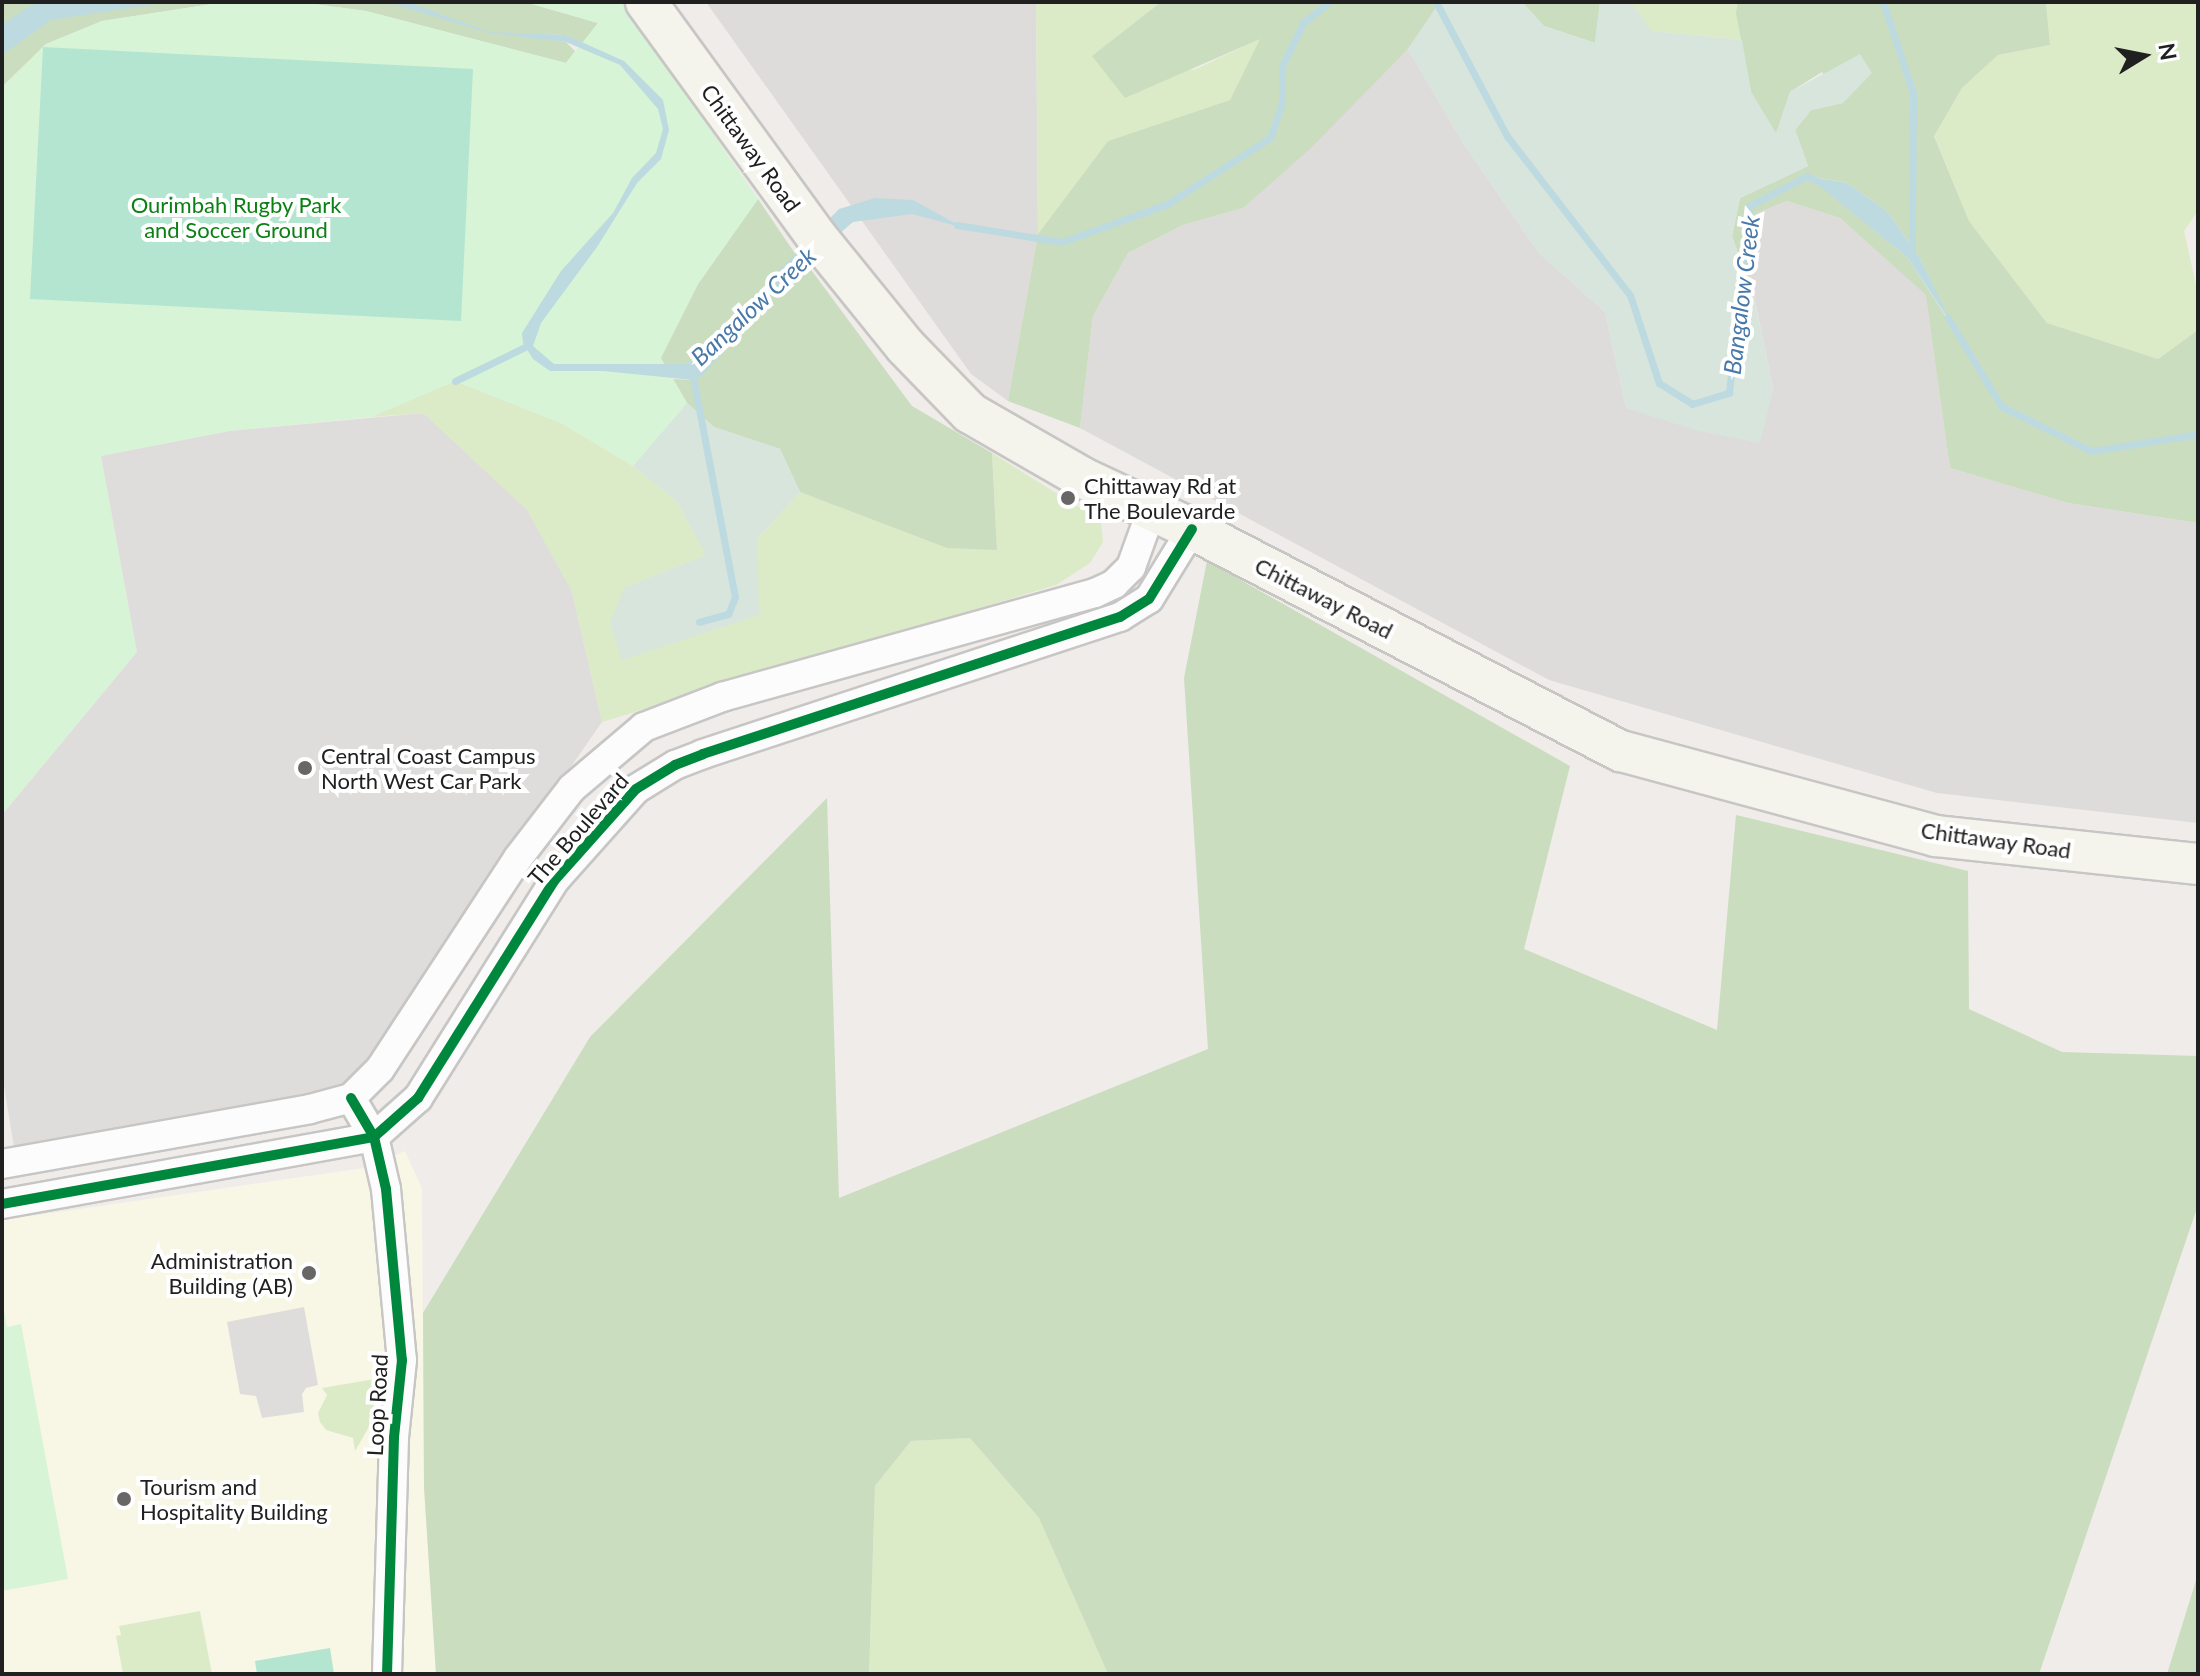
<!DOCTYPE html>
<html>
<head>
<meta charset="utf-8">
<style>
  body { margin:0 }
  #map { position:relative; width:2200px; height:1676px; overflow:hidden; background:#efece9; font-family:Lato,sans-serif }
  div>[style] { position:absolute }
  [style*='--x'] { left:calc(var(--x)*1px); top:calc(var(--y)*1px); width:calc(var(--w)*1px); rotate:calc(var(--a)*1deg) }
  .residential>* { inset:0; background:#dedcda }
  .education>* { inset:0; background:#f8f6e5 }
  .grass>* { inset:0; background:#dbebc8 }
  .forest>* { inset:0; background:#caddbe }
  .wetland>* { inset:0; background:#d7e5dc }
  .park>* { inset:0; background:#d7f4d7 }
  .pitch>* { inset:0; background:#b4e5d1 }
  .parking>* { inset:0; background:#dfdddc }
  .water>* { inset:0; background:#bddae1 }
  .stream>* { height:7px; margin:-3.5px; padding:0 3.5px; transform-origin:3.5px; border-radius:3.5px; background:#bddae1 }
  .roads { filter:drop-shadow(2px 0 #c7c6c5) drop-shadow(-2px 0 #c7c6c5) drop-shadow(0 2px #c7c6c5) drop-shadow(0 -2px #c7c6c5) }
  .street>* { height:28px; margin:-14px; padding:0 14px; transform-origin:14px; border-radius:14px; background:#fdfcfc }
  .secondary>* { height:40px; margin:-20px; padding:0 20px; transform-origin:20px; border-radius:20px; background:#f4f4ec }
  .cycleway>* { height:10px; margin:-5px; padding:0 5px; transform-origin:5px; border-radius:5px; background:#00873e }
  .dots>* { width:22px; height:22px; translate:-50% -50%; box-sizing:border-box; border:4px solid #fff; border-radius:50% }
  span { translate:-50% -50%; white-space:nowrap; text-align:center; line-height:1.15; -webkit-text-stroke:8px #fff; paint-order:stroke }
  .street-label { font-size:22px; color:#202020 }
  .park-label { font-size:22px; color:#0b8115 }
  .poi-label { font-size:22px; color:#202020 }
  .left { translate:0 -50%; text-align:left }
  .right { translate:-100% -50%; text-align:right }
  .water-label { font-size:24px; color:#4879a9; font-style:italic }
  .frame { position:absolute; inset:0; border:4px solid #202020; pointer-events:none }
  .north { position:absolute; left:2104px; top:16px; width:80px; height:80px; -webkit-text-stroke:6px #fff; paint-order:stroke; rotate:80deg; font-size:22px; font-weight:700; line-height:32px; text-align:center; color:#202020 }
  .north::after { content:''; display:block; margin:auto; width:28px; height:36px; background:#202020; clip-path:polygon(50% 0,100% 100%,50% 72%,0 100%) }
</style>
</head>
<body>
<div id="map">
  <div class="residential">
    <div style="clip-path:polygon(706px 2px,1036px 2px,1038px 234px,1008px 401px,971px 374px)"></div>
    <div style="clip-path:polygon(1408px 49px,1463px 143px,1539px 253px,1605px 312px,1626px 408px,1773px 389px,1748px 266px,1755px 214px,1787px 201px,1840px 218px,1927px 295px,1950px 468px,2068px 503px,2198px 523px,2198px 823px,1937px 793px,1549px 680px,1080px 428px,1093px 316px,1128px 253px,1183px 225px,1243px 208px)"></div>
  </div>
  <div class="education">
    <div style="clip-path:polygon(405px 1151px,422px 1188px,424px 1487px,436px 1674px,2px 1674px,2px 1220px,364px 1168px)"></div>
  </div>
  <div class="grass">
    <div style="clip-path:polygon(1036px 2px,1161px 2px,1093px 56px,1194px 70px,1261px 38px,1230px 100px,1108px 141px,1038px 234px)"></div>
    <div style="clip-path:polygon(1631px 2px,1738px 2px,1742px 40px,1650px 31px)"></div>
    <div style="clip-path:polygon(2046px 2px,2198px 2px,2198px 211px,2184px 231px,2198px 294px,2198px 330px,2158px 359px,2047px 323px,1969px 221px,1934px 135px,1962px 88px,1998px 55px,2050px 45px)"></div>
    <div style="clip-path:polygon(455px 381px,561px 423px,633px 466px,677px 502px,707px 555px,624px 588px,757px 539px,800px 492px,947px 548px,997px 549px,992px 453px,1101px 521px,1103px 542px,1090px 563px,1056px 585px,602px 722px,572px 592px,423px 413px,371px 417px)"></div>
    <div style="clip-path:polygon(375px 1379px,373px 1420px,355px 1451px,353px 1438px,326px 1430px,320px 1422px,318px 1413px,327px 1395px,322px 1388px)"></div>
    <div style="clip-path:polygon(970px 1438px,1039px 1518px,1108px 1674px,869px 1674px,875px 1486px,911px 1441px)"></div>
    <div style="clip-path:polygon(200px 1611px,212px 1674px,123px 1674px,116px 1636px,121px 1635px,119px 1626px)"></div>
  </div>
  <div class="forest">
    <div style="clip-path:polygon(2px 2px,225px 2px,102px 21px,46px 44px,2px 87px)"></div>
    <div style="clip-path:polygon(299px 2px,525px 2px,598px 23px,583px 43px,566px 35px,508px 34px,566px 42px,575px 51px,566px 63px,366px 11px)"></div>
    <div style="clip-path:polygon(1161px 2px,1440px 2px,1408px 49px,1311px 148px,1243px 208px,1183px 225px,1128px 253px,1093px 316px,1080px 428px,1008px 401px,1038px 234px,1108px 141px,1230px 100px,1260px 39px,1125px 98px,1092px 56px)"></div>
    <div style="clip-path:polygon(1522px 2px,1600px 2px,1595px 43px,1544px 26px)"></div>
    <div style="clip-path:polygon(evenodd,1738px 2px,2046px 2px,2050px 45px,1998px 55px,1962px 88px,1934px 136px,1969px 221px,2047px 323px,2158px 359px,2198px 330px,2198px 523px,2068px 503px,1950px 468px,1926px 295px,1840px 218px,1787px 201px,1755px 214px,1748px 266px,1755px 302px,1732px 236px,1740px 198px,1808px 166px,1795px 130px,1811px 110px,1843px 103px,1822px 72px,1790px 92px,1776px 134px,1751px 92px,1736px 13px,1738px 2px,1809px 176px,1847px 183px,1888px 212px,1920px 258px,1949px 321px,1907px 257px,1809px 176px)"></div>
    <div style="clip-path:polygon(758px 199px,796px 255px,688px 364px,664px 364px,660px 358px,698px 284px)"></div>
    <div style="clip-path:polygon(806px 263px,912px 406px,992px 453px,997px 550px,947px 548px,800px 492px,780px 449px,714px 427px,687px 403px,673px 379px,693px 380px,780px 285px)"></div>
    <div style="clip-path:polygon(1207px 561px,1570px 766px,1524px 949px,1717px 1030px,1736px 815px,1968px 871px,1969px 1009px,2062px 1052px,2198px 1056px,2198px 1205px,2039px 1674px,1108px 1674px,1039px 1518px,970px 1438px,911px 1441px,875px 1486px,869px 1674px,436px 1674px,424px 1487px,423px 1313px,590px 1037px,827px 798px,839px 1198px,1208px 1049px,1184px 678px)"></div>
    <div style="clip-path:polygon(2198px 1574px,2198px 1674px,2167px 1674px)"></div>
  </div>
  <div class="wetland">
    <div style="clip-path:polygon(1440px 2px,1522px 2px,1544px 26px,1595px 43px,1600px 2px,1631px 2px,1651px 31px,1742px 40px,1751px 92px,1776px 133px,1790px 92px,1860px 54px,1872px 73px,1843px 103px,1811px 110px,1795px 130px,1808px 166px,1740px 198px,1732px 236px,1755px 302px,1773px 389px,1760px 443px,1695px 430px,1626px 408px,1605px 312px,1539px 253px,1463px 143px,1408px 49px)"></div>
    <div style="clip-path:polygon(687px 403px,714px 427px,780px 449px,800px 492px,757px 539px,759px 615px,622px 660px,610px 623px,624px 588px,706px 555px,677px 502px,633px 466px)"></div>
  </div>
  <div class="park">
    <div style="clip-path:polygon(225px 2px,299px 2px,366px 11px,566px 63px,598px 23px,525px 2px,622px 2px,758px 199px,698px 284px,661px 358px,687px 403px,633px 466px,561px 423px,455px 381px,371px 417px,230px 431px,101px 456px,137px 652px,2px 815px,2px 87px,46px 44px,102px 21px)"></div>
    <div style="clip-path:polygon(2px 1301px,7px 1327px,21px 1324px,68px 1579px,2px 1591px)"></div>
  </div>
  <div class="pitch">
    <div style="clip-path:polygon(43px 47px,473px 69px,461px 321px,30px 299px)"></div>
    <div style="clip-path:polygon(330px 1648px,334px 1674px,257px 1674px,255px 1661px)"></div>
  </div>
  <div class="parking">
    <div style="clip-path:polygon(423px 413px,527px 510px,572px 592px,602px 722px,344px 1093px,14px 1147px,2px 1074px,2px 815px,137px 652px,101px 456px,230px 431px)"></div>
    <div style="clip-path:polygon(304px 1307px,318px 1385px,306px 1388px,302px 1394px,304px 1412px,262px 1418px,256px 1396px,240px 1394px,227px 1322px)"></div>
  </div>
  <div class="water">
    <div style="clip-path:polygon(44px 2px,169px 2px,51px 20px,2px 55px,2px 25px,28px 7px)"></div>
    <div style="clip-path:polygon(386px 2px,407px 2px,490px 32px,566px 35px,624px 61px,663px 100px,669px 130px,661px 159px,637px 183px,597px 247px,541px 323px,533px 346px,554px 364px,688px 364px,839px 209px,875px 198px,913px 200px,964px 228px,912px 214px,853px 222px,780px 285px,701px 377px,693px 380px,603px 371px,550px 371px,533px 359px,523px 343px,522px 333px,561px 271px,613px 213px,632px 178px,656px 153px,663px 129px,658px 109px,620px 65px,566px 42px,490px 33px)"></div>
    <div style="clip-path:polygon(1807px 176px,1847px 183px,1888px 212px,1920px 258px,1953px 326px,1907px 257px)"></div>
  </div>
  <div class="stream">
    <div style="--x:1436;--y:2;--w:152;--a:62.1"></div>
    <div style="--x:1507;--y:136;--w:201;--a:52.3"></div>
    <div style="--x:1630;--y:295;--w:93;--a:71.8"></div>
    <div style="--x:1659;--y:383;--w:39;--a:32"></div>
    <div style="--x:1692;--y:404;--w:39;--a:-17"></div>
    <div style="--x:1729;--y:393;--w:188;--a:-83.9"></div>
    <div style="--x:1749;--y:206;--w:65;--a:-27.3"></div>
    <div style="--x:1807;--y:176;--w:9;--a:27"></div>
    <div style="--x:1883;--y:2;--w:96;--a:71.8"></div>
    <div style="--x:1913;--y:93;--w:162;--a:90.4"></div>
    <div style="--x:957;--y:225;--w:106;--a:9.2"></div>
    <div style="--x:1062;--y:242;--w:112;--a:-19.9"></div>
    <div style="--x:1167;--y:204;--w:122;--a:-32.7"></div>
    <div style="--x:1270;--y:138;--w:36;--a:-71"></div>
    <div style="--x:1282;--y:104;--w:38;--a:-90"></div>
    <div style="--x:1282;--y:66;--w:48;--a:-64"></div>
    <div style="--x:1303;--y:23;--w:33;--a:-39"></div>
    <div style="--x:1948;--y:318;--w:103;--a:58.9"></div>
    <div style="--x:2001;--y:406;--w:101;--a:26.6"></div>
    <div style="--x:2091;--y:451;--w:108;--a:-9"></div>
    <div style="--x:692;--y:372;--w:229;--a:79.2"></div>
    <div style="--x:735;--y:597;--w:18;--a:112"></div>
    <div style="--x:728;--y:614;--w:30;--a:165"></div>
    <div style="--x:455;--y:381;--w:82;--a:-25.9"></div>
  </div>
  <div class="roads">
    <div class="street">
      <div style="--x:351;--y:1098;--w:45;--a:59.5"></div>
      <div style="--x:374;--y:1137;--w:53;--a:77"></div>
      <div style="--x:386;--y:1189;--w:172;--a:84.7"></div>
      <div style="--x:402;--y:1360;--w:78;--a:95.9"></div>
      <div style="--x:394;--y:1438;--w:236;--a:91.7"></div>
      <div style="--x:2;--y:1164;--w:313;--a:-10.1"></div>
      <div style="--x:310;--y:1109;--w:42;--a:-15"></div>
      <div style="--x:351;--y:1098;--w:41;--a:-45"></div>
      <div style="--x:380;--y:1069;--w:252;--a:-56.8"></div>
      <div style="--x:518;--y:858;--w:88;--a:-52.4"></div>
      <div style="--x:572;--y:788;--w:94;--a:-40.3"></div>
      <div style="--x:644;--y:727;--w:84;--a:-21"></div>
      <div style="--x:722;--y:697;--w:387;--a:-15.6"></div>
      <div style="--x:1095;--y:593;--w:21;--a:-25"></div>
      <div style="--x:1114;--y:584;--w:24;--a:-45"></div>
      <div style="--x:1131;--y:567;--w:62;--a:-70.1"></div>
      <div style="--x:2;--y:1204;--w:378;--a:-10.2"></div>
      <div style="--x:374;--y:1137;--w:59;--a:-41.6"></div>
      <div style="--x:418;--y:1098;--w:256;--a:-57.9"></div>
      <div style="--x:554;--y:881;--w:123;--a:-48.3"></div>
      <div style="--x:636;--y:789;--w:46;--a:-31.6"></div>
      <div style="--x:675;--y:765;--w:30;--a:-21"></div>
      <div style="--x:703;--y:754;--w:439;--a:-18.2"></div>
      <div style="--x:1120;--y:617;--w:34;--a:-32"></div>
      <div style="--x:1149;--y:599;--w:82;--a:-58.4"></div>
    </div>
    <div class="secondary">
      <div style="--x:646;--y:2;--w:289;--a:54"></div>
      <div style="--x:816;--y:236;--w:141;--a:51"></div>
      <div style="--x:905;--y:346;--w:93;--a:45.9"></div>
      <div style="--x:970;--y:413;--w:130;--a:29.9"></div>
      <div style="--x:1083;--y:478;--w:120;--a:25.1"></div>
      <div style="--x:1192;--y:529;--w:483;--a:27.4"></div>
      <div style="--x:1621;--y:751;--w:326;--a:15.1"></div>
      <div style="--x:1936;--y:836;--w:263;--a:6.1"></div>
    </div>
  </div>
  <div class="cycleway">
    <div style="--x:351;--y:1098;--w:45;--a:59.5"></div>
    <div style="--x:374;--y:1137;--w:53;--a:77"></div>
    <div style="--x:386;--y:1189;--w:172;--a:84.7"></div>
    <div style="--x:402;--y:1360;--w:78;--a:95.9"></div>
    <div style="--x:394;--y:1438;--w:236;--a:91.7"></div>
    <div style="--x:2;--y:1204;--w:378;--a:-10.2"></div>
    <div style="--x:374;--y:1137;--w:59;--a:-41.6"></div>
    <div style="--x:418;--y:1098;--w:256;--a:-57.9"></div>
    <div style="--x:554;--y:881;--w:123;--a:-48.3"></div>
    <div style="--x:636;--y:789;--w:46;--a:-31.6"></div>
    <div style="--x:675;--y:765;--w:30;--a:-21"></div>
    <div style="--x:703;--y:754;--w:439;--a:-18.2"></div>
    <div style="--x:1120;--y:617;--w:34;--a:-32"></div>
    <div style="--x:1149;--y:599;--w:82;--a:-58.4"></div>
  </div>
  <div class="dots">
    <div style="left:1068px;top:498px;background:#686766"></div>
    <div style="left:305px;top:768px;background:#686766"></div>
    <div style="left:309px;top:1273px;background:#686766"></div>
    <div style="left:124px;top:1499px;background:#686766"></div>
  </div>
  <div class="street-label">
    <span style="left:751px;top:148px;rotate:54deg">Chittaway Road</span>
    <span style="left:1324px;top:598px;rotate:27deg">Chittaway Road</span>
    <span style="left:578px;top:829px;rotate:-49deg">The Boulevard</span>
    <span style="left:1996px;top:840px;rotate:8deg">Chittaway Road</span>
    <span style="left:377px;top:1405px;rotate:-87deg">Loop Road</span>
  </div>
  <div class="park-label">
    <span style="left:236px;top:217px">Ourimbah Rugby Park<br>and Soccer Ground</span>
  </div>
  <div class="poi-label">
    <span class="left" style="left:1084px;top:498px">Chittaway Rd at<br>The Boulevarde</span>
    <span class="left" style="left:321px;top:768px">Central Coast Campus<br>North West Car Park</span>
    <span class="right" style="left:293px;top:1273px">Administration<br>Building (AB)</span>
    <span class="left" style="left:140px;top:1499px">Tourism and<br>Hospitality Building</span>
  </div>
  <div class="water-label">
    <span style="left:1741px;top:295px;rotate:-83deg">Bangalow Creek</span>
    <span style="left:753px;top:306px;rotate:-43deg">Bangalow Creek</span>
  </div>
  <div class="frame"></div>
  <div class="north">N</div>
</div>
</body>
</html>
